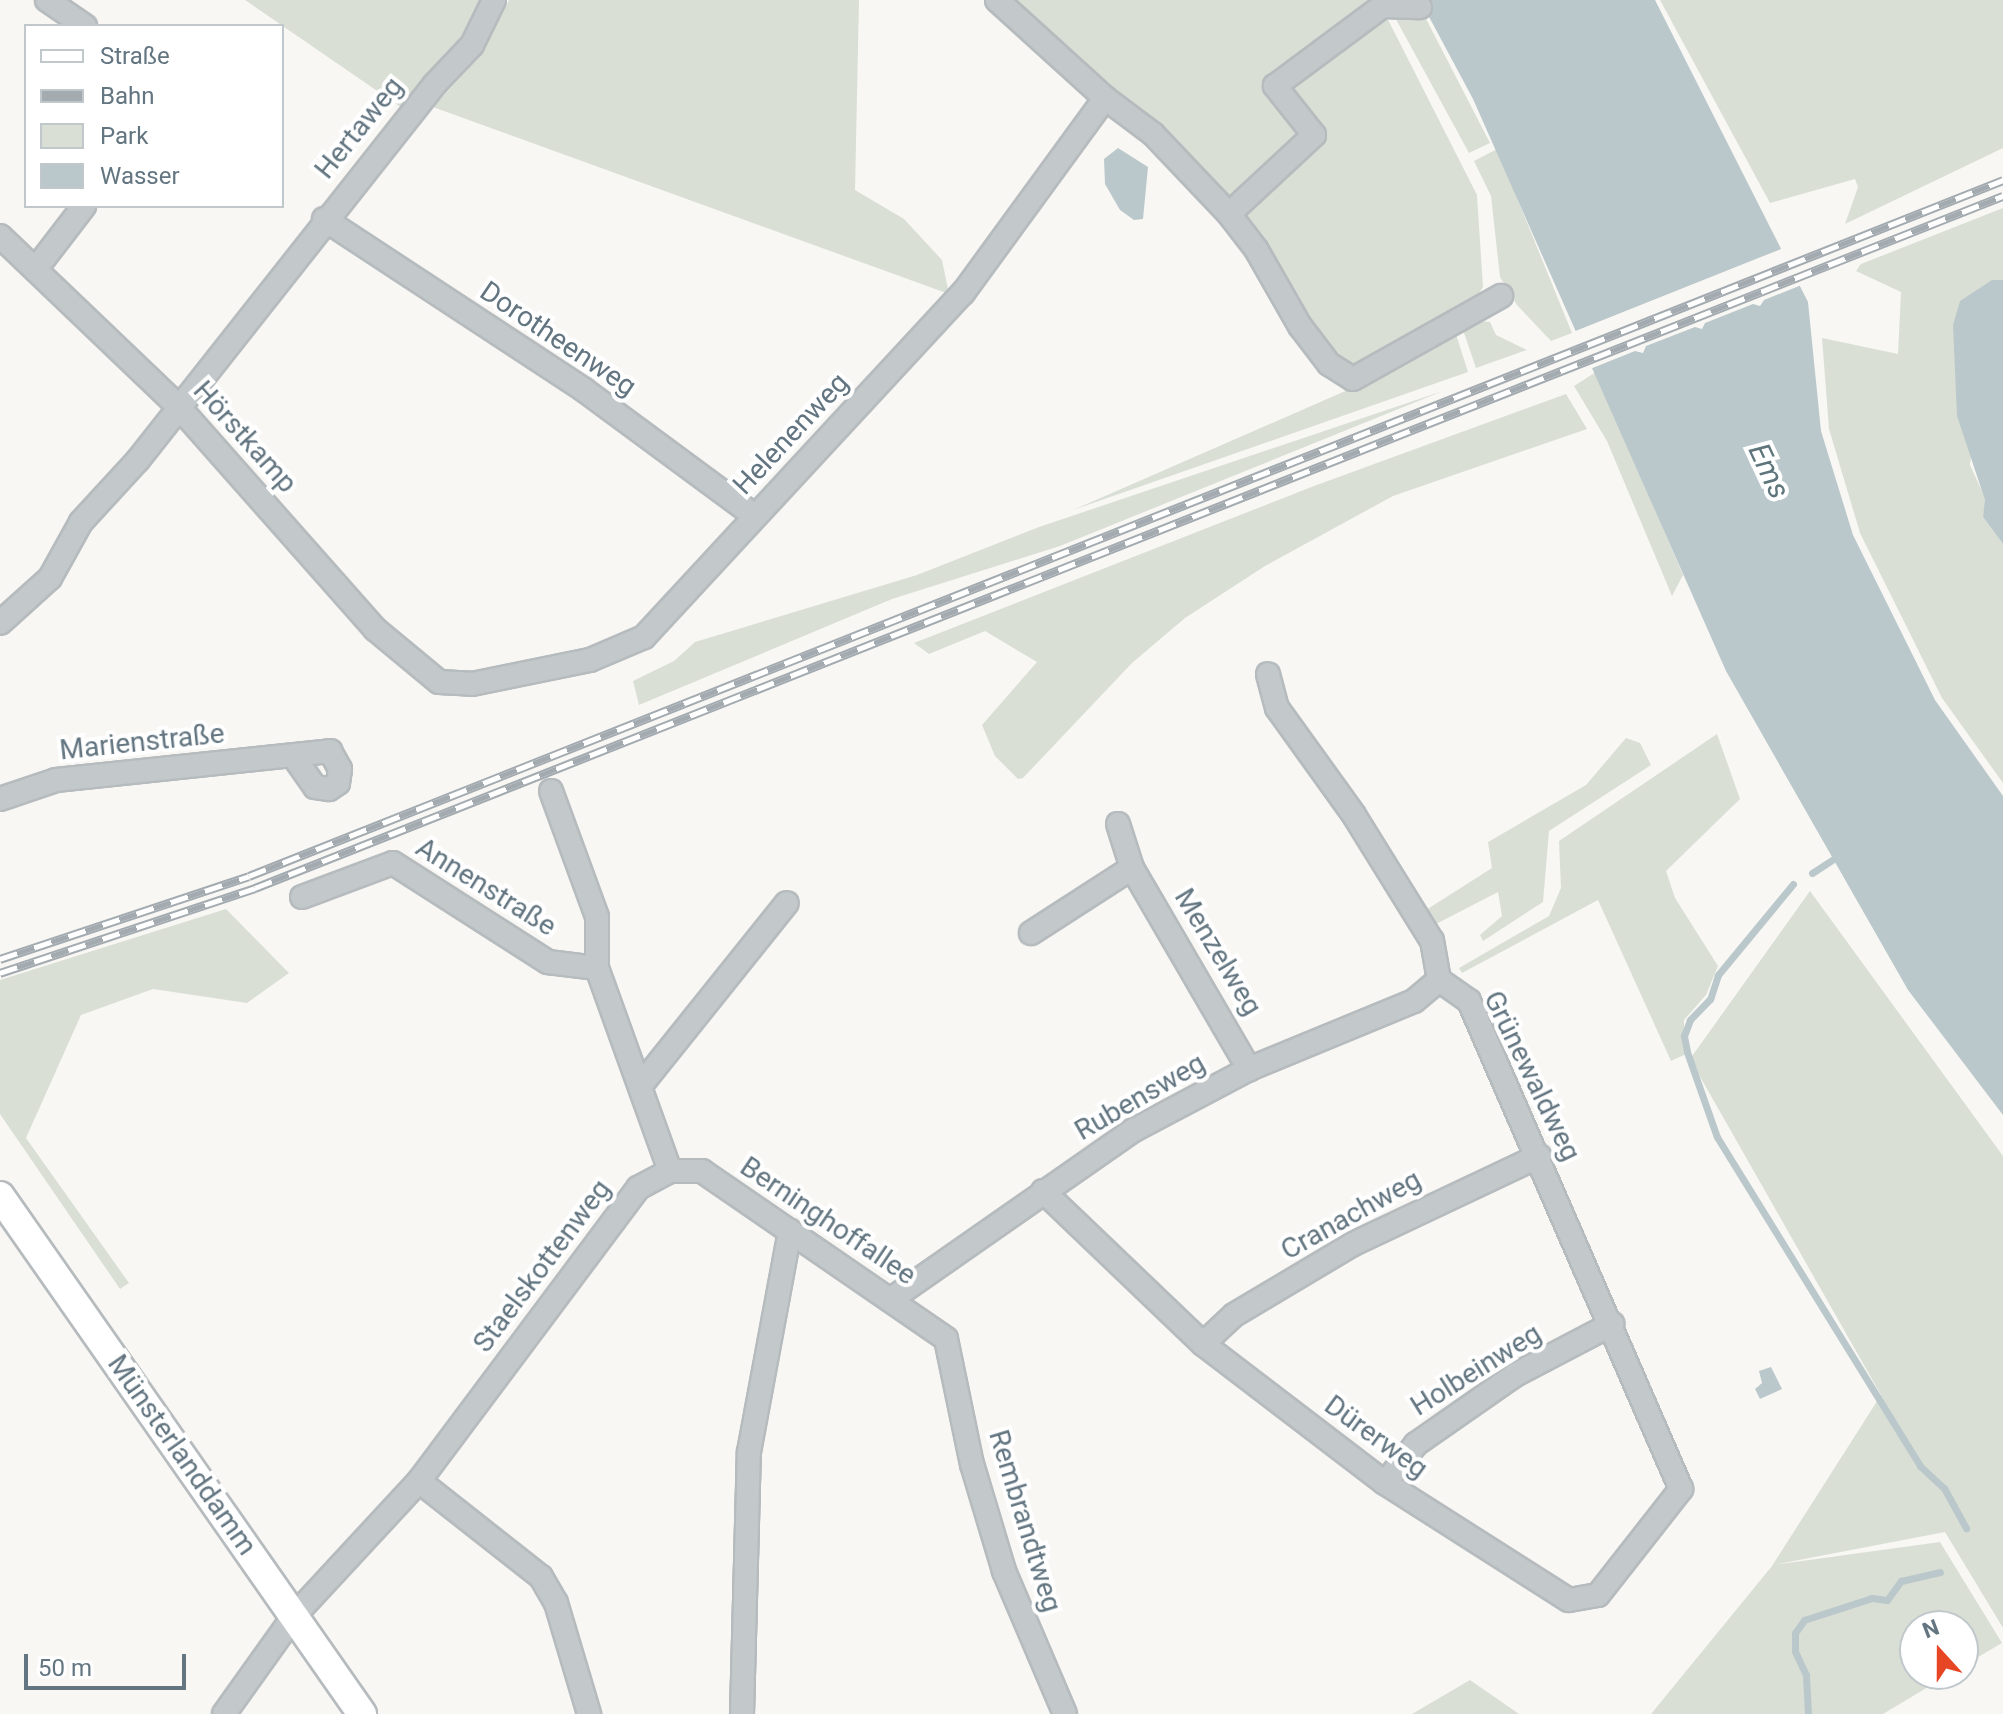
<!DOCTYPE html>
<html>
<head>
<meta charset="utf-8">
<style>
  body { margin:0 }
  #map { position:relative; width:2003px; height:1714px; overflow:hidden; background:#f8f7f4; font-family:Roboto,sans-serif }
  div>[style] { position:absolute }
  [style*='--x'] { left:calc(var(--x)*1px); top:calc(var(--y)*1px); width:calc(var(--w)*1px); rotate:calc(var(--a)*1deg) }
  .green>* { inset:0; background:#d9dfd5 }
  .water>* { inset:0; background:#bbc8cb }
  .pier>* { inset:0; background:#f8f7f4 }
  .stream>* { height:7px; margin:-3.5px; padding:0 3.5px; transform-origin:3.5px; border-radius:3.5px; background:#bbc8cb }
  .roads { filter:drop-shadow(2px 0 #b6bbbe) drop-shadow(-2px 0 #b6bbbe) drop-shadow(0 2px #b6bbbe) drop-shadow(0 -2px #b6bbbe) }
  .minor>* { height:22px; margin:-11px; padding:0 11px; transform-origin:11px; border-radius:11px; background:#c3c8ca }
  .major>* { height:28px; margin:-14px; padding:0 14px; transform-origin:14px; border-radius:14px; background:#fff }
  .rail>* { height:9px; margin-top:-4.5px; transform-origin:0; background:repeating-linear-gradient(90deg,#fff 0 18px,#a3abb0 0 36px); box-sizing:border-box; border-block:2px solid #a3abb0 }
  span { translate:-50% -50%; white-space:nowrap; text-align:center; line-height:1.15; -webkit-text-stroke:8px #fff; paint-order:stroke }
  .street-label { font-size:28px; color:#627580 }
  .water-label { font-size:30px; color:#5d757b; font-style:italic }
  .legend { position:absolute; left:24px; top:24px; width:260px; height:184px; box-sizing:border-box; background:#fff; border:2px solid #c0c8cc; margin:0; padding:10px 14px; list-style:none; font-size:24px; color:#627580 }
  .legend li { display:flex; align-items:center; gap:16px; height:40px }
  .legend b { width:40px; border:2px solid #c0c8cc }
  .north { position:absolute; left:1899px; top:1610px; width:80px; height:80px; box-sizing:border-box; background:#fff; border:2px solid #c0c8cc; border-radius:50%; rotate:339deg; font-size:22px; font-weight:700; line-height:32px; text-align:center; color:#627580 }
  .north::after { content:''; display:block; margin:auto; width:28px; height:36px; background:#e74625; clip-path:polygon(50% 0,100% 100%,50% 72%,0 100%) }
  .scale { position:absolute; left:24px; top:1654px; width:162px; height:36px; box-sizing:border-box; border:4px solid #627580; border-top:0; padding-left:10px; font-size:24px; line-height:28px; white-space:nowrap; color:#627580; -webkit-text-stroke:6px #fff; paint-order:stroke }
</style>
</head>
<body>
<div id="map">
  <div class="green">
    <div style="clip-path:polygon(245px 0,484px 0,465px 32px,402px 108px)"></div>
    <div style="clip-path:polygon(509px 0,859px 0,855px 190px,904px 219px,942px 260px,949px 294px,433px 107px,483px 53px)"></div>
    <div style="clip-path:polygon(1013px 0,1378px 0,1477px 195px,1483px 287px,1474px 302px,1374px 362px,1352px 363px,1333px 356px,1237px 221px,1271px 190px,1236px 220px)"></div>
    <div style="clip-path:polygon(1660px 0,2003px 0,2003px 148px,1845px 224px,1858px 187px,1855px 179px,1770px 203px)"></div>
    <div style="clip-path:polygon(1422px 11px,1490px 143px,1469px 153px,1392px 12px)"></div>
    <div style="clip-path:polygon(1497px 149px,1572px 333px,1551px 341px,1517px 305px,1500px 277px,1491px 196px,1474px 161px)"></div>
    <div style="clip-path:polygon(2003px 208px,2003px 280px,1992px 280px,1970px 465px,1986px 500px,1983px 517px,2003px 544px,2003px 783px,1942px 698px,1860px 533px,1829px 429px,1822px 338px,1898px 354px,1901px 292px,1856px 271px,1861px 264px)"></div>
    <div style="clip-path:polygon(1478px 321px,1490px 322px,1496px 335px,1527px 350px,1476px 368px,1462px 327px)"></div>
    <div style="clip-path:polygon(1455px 331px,1468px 372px,1073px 510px,1391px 371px)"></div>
    <div style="clip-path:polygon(1596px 372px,1683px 575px,1672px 596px,1607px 441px,1574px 386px)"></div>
    <div style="clip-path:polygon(1443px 391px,1060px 546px,892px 599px,639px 705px,633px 681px,674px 661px,695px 642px,917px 575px,1039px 527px)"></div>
    <div style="clip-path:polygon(1566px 394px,1587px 429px,1393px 496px,1265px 566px,1185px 618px,1132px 663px,1023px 778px,1018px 779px,995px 756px,982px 725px,1037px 662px,985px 631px,929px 654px,914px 643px,1314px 486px)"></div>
    <div style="clip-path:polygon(1717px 734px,1740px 799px,1666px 871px,1675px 898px,1718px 966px,1706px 995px,1684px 1020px,1684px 1055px,1671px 1061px,1598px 900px,1462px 973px,1459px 968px,1549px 916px,1561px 888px,1559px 841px)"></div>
    <div style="clip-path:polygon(1626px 738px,1640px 743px,1651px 765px,1549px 831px,1543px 902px,1483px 941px,1480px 935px,1502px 916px,1498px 892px,1436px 924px,1426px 910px,1492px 868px,1488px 842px,1586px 785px)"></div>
    <div style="clip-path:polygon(1810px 891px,2003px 1156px,2003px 1628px,1945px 1532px,1773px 1565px,1940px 1542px,2002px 1643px,1963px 1666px,1963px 1626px,1915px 1626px,1915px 1674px,1950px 1674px,1883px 1714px,1651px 1714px,1772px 1566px,1881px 1395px,1690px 1059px)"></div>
    <div style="clip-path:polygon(226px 909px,289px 973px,247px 1003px,153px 989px,81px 1015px,26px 1138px,129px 1283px,120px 1289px,0 1114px,0 980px)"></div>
    <div style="clip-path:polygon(1470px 1680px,1519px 1714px,1412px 1714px)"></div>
  </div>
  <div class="water">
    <div style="clip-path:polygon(1420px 0,1655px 0,1808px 302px,1821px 431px,1853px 535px,1935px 700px,2003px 796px,2003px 1115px,1908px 990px,1726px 671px,1473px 99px)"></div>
    <div style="clip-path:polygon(1118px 148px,1148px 167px,1143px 219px,1134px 220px,1120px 210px,1105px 184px,1104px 159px)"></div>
    <div style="clip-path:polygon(1992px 280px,2003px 280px,2003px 544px,1983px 517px,1985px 500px,1957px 416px,1953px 325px,1960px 301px)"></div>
    <div style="clip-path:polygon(1771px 1367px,1782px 1389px,1760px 1399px,1755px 1389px,1762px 1383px,1759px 1371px)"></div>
  </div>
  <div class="pier">
    <div style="clip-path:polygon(1786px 247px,1804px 284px,1764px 300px,1760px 306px,1753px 304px,1705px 323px,1702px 329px,1695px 327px,1646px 346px,1643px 353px,1635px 351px,1590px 369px,1573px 332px)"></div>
  </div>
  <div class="stream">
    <div style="--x:1812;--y:873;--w:35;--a:-33"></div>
    <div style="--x:1793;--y:884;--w:118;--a:129.5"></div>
    <div style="--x:1718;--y:975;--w:25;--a:108"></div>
    <div style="--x:1710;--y:999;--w:29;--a:134"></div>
    <div style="--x:1690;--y:1020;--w:17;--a:111"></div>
    <div style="--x:1684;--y:1036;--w:16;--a:79"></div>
    <div style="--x:1687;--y:1052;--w:90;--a:70.6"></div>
    <div style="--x:1717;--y:1137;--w:387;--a:58.3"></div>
    <div style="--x:1920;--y:1466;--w:33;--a:43"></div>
    <div style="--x:1944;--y:1488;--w:46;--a:61.2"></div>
    <div style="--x:1808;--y:1714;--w:39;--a:-93"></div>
    <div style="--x:1806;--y:1675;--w:26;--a:-115"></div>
    <div style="--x:1795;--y:1651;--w:18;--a:-90"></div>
    <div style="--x:1795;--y:1633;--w:16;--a:-55"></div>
    <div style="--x:1804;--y:1620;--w:71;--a:-17.9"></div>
    <div style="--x:1872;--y:1598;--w:15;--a:8"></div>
    <div style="--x:1887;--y:1600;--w:24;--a:-54"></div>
    <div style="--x:1901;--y:1581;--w:40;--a:-13"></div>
  </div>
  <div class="roads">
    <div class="minor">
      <div style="--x:47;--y:0;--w:46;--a:34.4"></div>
      <div style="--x:997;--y:0;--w:146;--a:42.2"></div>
      <div style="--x:1105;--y:98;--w:60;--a:36.9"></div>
      <div style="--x:1153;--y:134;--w:110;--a:46.5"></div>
      <div style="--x:1229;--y:214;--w:44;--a:52.4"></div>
      <div style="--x:1256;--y:249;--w:89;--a:60.3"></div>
      <div style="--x:1300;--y:326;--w:48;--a:52.7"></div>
      <div style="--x:1329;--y:364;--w:28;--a:32"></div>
      <div style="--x:1353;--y:379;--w:170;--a:-29.3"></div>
      <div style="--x:1382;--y:6;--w:38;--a:2"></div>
      <div style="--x:1229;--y:214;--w:116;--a:-42.9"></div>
      <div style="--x:1314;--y:135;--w:63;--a:-128.5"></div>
      <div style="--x:1275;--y:86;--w:144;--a:-36.6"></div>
      <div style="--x:324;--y:219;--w:311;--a:33.3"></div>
      <div style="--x:584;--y:390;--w:212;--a:36.4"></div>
      <div style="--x:0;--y:236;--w:245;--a:43.7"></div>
      <div style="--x:177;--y:405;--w:299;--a:48.5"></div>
      <div style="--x:375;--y:629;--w:83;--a:39.6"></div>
      <div style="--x:439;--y:682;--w:33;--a:3"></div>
      <div style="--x:472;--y:684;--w:120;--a:-11.5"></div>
      <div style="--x:590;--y:660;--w:59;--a:-23.1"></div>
      <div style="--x:644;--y:637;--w:469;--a:-47.2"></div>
      <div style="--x:963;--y:293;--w:241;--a:-53.9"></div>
      <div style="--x:38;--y:266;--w:76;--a:-52.5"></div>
      <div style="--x:0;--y:623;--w:67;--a:-42"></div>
      <div style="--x:50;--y:578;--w:64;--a:-61"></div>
      <div style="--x:81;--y:522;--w:84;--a:-47.4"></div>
      <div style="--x:138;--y:460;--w:478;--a:-51.7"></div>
      <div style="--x:434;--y:85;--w:55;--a:-46.5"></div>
      <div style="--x:472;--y:45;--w:50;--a:-63.9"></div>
      <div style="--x:551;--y:791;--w:134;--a:69.9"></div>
      <div style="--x:597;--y:917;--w:51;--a:90"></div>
      <div style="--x:597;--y:968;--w:216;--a:70.2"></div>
      <div style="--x:0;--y:799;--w:59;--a:-18.7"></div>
      <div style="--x:56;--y:780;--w:276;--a:-6"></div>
      <div style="--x:330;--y:751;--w:21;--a:61"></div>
      <div style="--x:340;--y:769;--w:14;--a:98"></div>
      <div style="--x:338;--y:783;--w:11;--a:146"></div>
      <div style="--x:329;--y:789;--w:14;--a:-172"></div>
      <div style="--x:315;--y:787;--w:38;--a:-125"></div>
      <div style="--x:1118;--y:824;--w:46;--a:72.3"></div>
      <div style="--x:1132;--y:868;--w:233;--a:59.8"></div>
      <div style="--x:302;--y:897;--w:97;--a:-20.5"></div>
      <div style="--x:393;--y:863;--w:184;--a:32.6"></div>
      <div style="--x:548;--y:962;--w:49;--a:7"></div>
      <div style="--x:1031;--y:933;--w:120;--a:-32.8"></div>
      <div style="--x:641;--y:1085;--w:233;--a:-51.3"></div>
      <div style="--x:1043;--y:1191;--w:221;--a:43.7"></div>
      <div style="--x:1203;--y:1344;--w:229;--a:37.4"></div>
      <div style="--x:1385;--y:1483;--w:218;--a:32.5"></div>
      <div style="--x:1569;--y:1600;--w:29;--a:-10"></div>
      <div style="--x:1598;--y:1595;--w:135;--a:-51.9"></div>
      <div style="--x:1681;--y:1489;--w:532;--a:-113.48"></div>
      <div style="--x:1469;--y:1001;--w:37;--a:-145"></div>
      <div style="--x:1439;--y:980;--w:40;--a:-100"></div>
      <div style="--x:1432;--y:941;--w:148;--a:-121.8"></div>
      <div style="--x:1354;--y:815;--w:132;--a:-125.7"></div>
      <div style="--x:1277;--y:708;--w:35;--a:-105"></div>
      <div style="--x:890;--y:1300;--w:297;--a:-34.9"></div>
      <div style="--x:1134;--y:1130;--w:130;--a:-27.9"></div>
      <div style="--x:1249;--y:1069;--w:178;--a:-22.4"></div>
      <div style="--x:1414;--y:1001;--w:33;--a:-40"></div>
      <div style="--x:1203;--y:1344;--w:42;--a:-43.1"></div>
      <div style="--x:1234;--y:1315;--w:139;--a:-30.8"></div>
      <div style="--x:1353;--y:1244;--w:206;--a:-25.3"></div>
      <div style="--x:419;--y:1481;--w:155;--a:38.2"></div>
      <div style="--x:541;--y:1577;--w:30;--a:60"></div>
      <div style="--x:556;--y:1603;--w:116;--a:73.4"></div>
      <div style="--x:1385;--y:1483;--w:50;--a:-51.5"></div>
      <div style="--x:1416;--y:1444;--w:121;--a:-34.9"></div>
      <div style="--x:1515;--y:1375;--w:110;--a:-27.7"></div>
      <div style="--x:224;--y:1714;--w:120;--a:-54.5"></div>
      <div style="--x:294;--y:1616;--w:184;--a:-47.2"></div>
      <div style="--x:419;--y:1481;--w:366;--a:-53.2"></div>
      <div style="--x:638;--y:1188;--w:36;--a:-28"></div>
      <div style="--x:670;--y:1171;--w:32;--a:0"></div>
      <div style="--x:702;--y:1171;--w:296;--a:34.5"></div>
      <div style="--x:946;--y:1339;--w:128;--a:78.3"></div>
      <div style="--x:972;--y:1464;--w:112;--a:73.3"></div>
      <div style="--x:1004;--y:1571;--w:155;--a:66.9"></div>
      <div style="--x:742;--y:1714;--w:262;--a:-88.5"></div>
      <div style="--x:749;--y:1452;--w:225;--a:-79.5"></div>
    </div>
    <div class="major">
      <div style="--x:0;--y:1196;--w:632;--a:55.05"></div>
    </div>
  </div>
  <div class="rail">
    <div style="--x:0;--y:959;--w:262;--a:-18.4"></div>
    <div style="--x:249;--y:876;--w:1887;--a:-21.64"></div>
    <div style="--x:0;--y:973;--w:269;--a:-18.4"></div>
    <div style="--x:255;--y:888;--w:1880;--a:-21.6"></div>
  </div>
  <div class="street-label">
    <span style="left:359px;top:128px;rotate:-51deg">Hertaweg</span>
    <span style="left:558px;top:339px;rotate:34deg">Dorotheenweg</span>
    <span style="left:791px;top:434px;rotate:-47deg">Helenenweg</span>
    <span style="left:245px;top:437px;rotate:48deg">Hörstkamp</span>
    <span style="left:142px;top:742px;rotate:-6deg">Marienstraße</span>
    <span style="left:486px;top:887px;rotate:32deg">Annenstraße</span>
    <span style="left:1218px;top:952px;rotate:59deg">Menzelweg</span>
    <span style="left:1532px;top:1076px;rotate:64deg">Grünewaldweg</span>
    <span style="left:1140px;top:1097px;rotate:-30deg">Rubensweg</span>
    <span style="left:1351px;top:1215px;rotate:-29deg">Cranachweg</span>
    <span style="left:828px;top:1221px;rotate:34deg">Berninghoffallee</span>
    <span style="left:542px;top:1266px;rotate:-53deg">Staelskottenweg</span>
    <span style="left:1476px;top:1370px;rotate:-32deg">Holbeinweg</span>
    <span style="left:1376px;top:1437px;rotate:36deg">Dürerweg</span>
    <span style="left:182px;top:1455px;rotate:55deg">Münsterlanddamm</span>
    <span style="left:1025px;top:1521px;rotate:73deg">Rembrandtweg</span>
  </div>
  <div class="water-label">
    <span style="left:1769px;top:471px;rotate:65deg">Ems</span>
  </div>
  <ul class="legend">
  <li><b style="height:10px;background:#fff"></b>Straße</li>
  <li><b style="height:10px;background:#a3abb0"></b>Bahn</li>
  <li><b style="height:22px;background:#d9dfd5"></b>Park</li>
  <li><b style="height:22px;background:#bbc8cb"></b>Wasser</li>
  </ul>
  <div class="north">N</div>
  <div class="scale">50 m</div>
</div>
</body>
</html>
